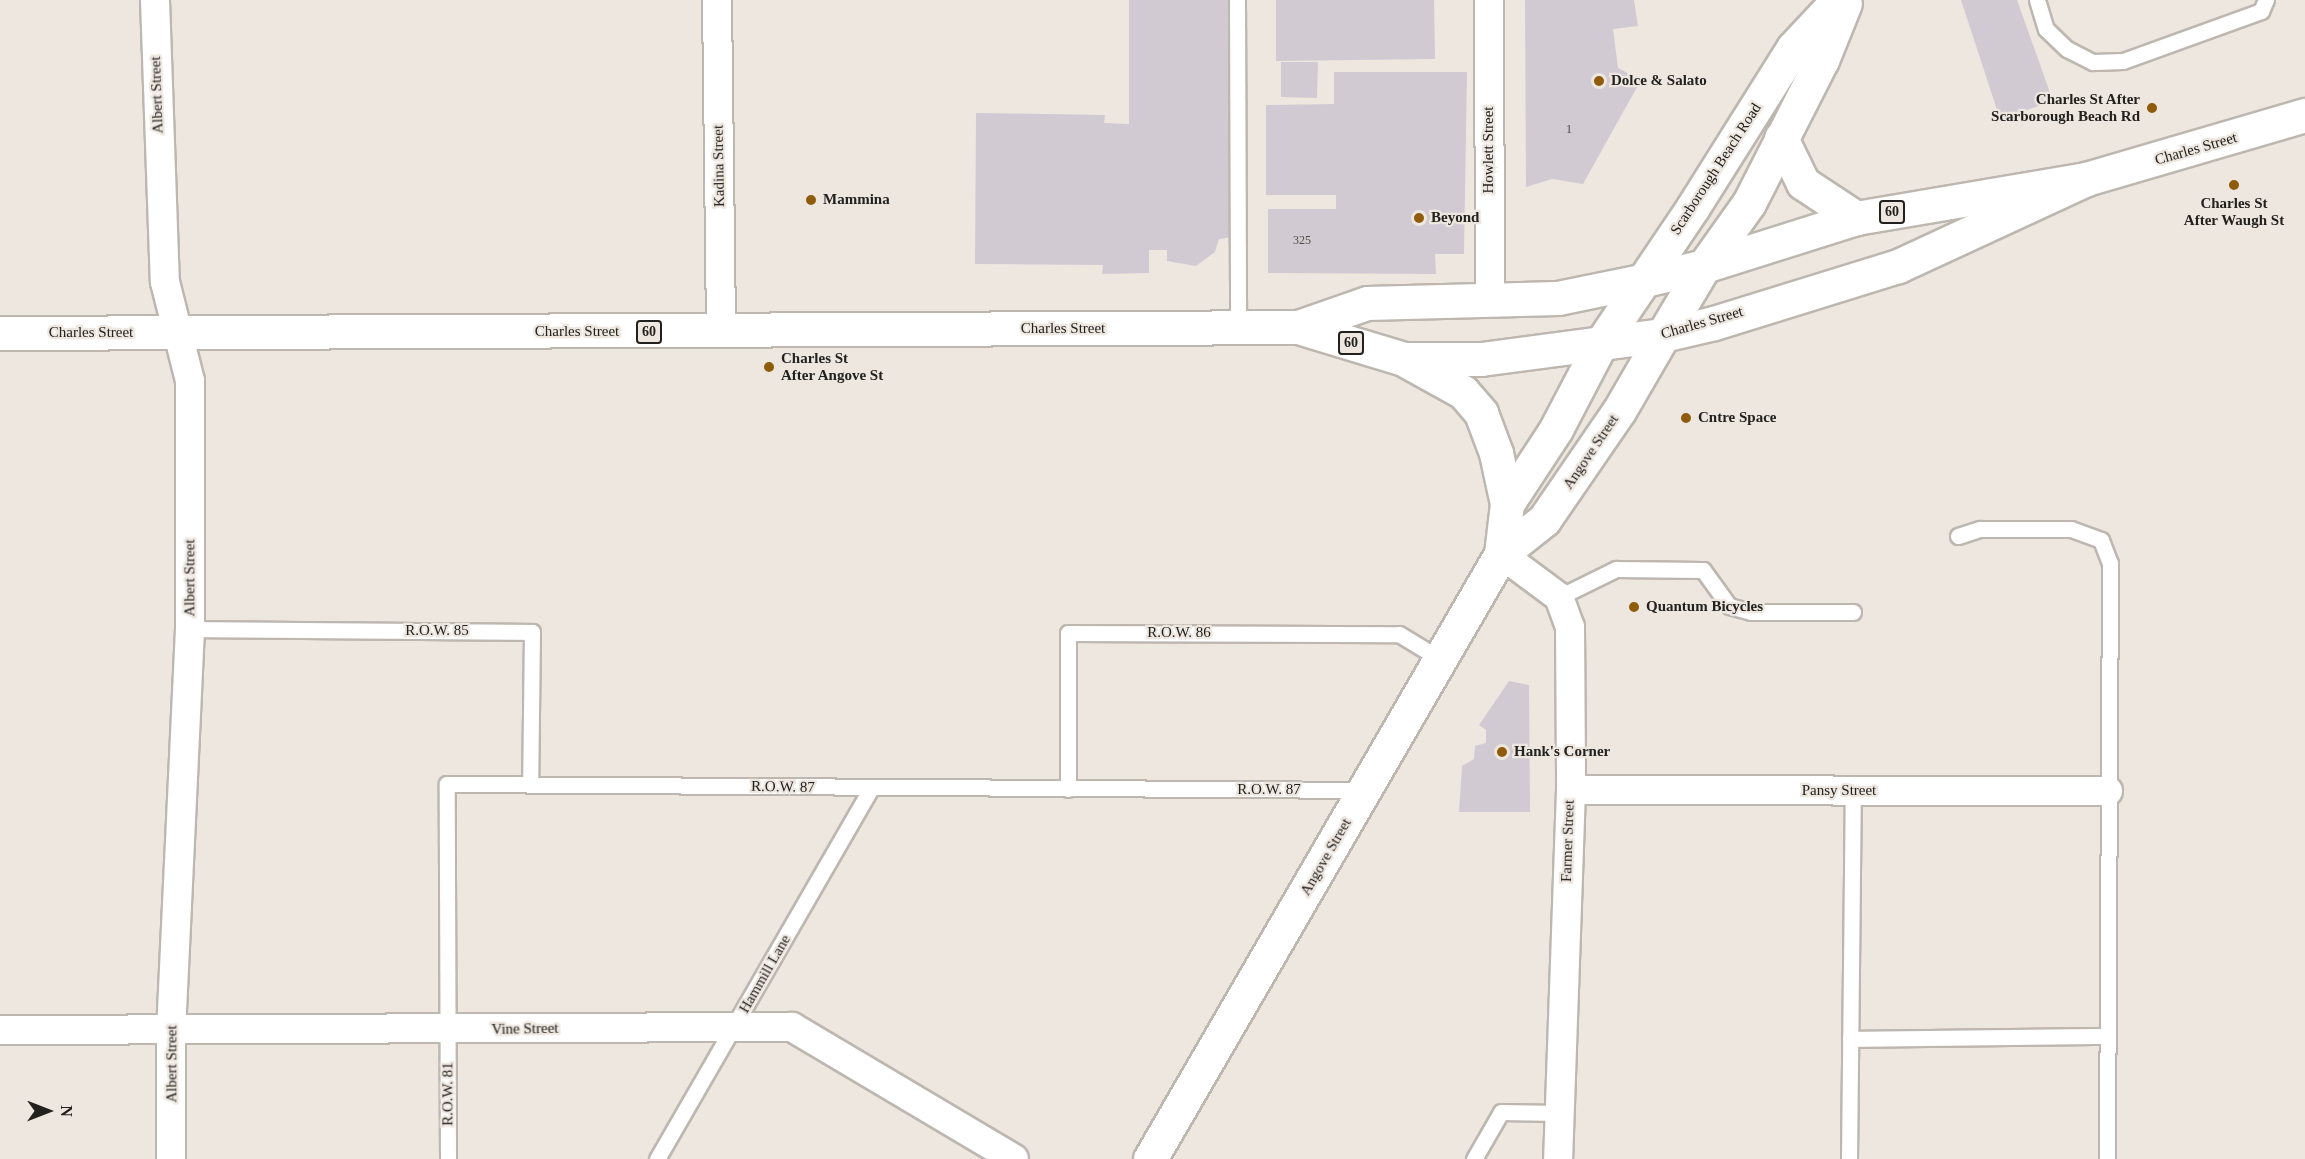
<!DOCTYPE html>
<html>
<head>
<meta charset="utf-8">
<style>
  body { margin:0 }
  #map { position:relative; width:2305px; height:1159px; overflow:hidden; background:#eee7e0; font-family:"Times New Roman",serif }
  div>[style] { position:absolute }
  [style*='--x'] { left:calc(var(--x)*1px); top:calc(var(--y)*1px); width:calc(var(--w)*1px); rotate:calc(var(--a)*1deg) }
  .building>* { inset:0; background:#d1cad2 }
  .roads { filter:drop-shadow(2px 0 #bdb7b0) drop-shadow(-2px 0 #bdb7b0) drop-shadow(0 2px #bdb7b0) drop-shadow(0 -2px #bdb7b0) }
  .service>* { height:15px; margin:-7.5px; padding:0 7.5px; transform-origin:7.5px; border-radius:7.5px; background:#fff }
  .minor>* { height:28px; margin:-14px; padding:0 14px; transform-origin:14px; border-radius:14px; background:#fff }
  .secondary>* { height:33px; margin:-16.5px; padding:0 16.5px; transform-origin:16.5px; border-radius:16.5px; background:#fff }
  .primary>* { height:33px; margin:-16.5px; padding:0 16.5px; transform-origin:16.5px; border-radius:16.5px; background:#fff }
  .trunk>* { height:33px; margin:-16.5px; padding:0 16.5px; transform-origin:16.5px; border-radius:16.5px; background:#fff }
  .dots>* { width:16px; height:16px; translate:-50% -50%; box-sizing:border-box; border:3px solid #eee7e0; border-radius:50% }
  span { translate:-50% -50%; white-space:nowrap; text-align:center; line-height:1.15; -webkit-text-stroke:4.5px #eee7e0; paint-order:stroke }
  .number-label { font-size:12px; color:#4e4b4b }
  .number-label span { -webkit-text-stroke-width:0 }
  .shield-label span { padding:2px 4px; background:#eee7e0; border:2px solid; border-radius:4px; -webkit-text-stroke-width:0 }
  .shield-label { font-size:14px; color:#23211e; font-weight:700 }
  .poi-label { font-size:15px; color:#23211e; font-weight:700 }
  .left { translate:0 -50%; text-align:left }
  .right { translate:-100% -50%; text-align:right }
  .street-label { font-size:15px; color:#23211e }
  .north { position:absolute; left:18px; top:1081px; width:60px; height:60px; -webkit-text-stroke:4px #eee7e0; paint-order:stroke; rotate:90deg; font-size:16px; font-weight:700; line-height:24px; text-align:center; color:#23211e }
  .north::after { content:''; display:block; margin:auto; width:21px; height:27px; background:#23211e; clip-path:polygon(50% 0,100% 100%,50% 72%,0 100%) }
</style>
</head>
<body>
<div id="map">
  <div class="building">
    <div style="clip-path:polygon(1129px 0,1228px 0,1232px 237px,1219px 239px,1215px 252px,1196px 266px,1167px 261px,1167px 250px,1149px 250px,1149px 273px,1102px 274px,1103px 265px,975px 264px,976px 113px,1105px 115px,1104px 123px,1129px 124px)"></div>
    <div style="clip-path:polygon(1276px 0,1434px 0,1435px 59px,1276px 61px)"></div>
    <div style="clip-path:polygon(1525px 0,1634px 0,1638px 26px,1613px 29px,1618px 68px,1641px 80px,1583px 184px,1552px 179px,1526px 187px)"></div>
    <div style="clip-path:polygon(1961px 0,2017px 0,2053px 101px,2000px 119px)"></div>
    <div style="clip-path:polygon(1281px 62px,1318px 62px,1317px 98px,1281px 97px)"></div>
    <div style="clip-path:polygon(1334px 72px,1467px 72px,1464px 254px,1435px 254px,1436px 274px,1268px 273px,1268px 209px,1336px 209px,1336px 195px,1266px 195px,1266px 105px,1334px 104px)"></div>
    <div style="clip-path:polygon(1509px 681px,1529px 685px,1530px 812px,1459px 812px,1462px 766px,1474px 759px,1475px 746px,1486px 743px,1486px 730px,1479px 725px)"></div>
  </div>
  <div class="roads">
    <div class="service">
      <div style="--x:1237;--y:0;--w:327;--a:89.8"></div>
      <div style="--x:2037;--y:0;--w:30;--a:73"></div>
      <div style="--x:2046;--y:29;--w:29;--a:44"></div>
      <div style="--x:2067;--y:49;--w:29;--a:27"></div>
      <div style="--x:2093;--y:62;--w:30;--a:-2"></div>
      <div style="--x:2123;--y:61;--w:147;--a:-19.9"></div>
      <div style="--x:2261;--y:11;--w:12;--a:-66"></div>
      <div style="--x:1958;--y:536;--w:23;--a:-18"></div>
      <div style="--x:1980;--y:529;--w:91;--a:0"></div>
      <div style="--x:2071;--y:529;--w:32;--a:20"></div>
      <div style="--x:2101;--y:540;--w:25;--a:69"></div>
      <div style="--x:2110;--y:563;--w:596;--a:90.29"></div>
      <div style="--x:1559;--y:597;--w:64;--a:-26.2"></div>
      <div style="--x:1616;--y:569;--w:87;--a:0.7"></div>
      <div style="--x:1703;--y:570;--w:44;--a:54.2"></div>
      <div style="--x:1729;--y:606;--w:23;--a:15"></div>
      <div style="--x:1751;--y:612;--w:102;--a:0"></div>
      <div style="--x:190;--y:629;--w:342;--a:0.5"></div>
      <div style="--x:532;--y:632;--w:153;--a:90.7"></div>
      <div style="--x:1068;--y:789;--w:156;--a:-90"></div>
      <div style="--x:1068;--y:633;--w:331;--a:0.2"></div>
      <div style="--x:1399;--y:634;--w:48;--a:31.4"></div>
      <div style="--x:1850;--y:1039;--w:258;--a:-0.7"></div>
      <div style="--x:448;--y:1159;--w:375;--a:-90.2"></div>
      <div style="--x:447;--y:784;--w:918;--a:0.37"></div>
      <div style="--x:657;--y:1159;--w:428;--a:-60"></div>
      <div style="--x:1474;--y:1159;--w:54;--a:-60.1"></div>
      <div style="--x:1501;--y:1112;--w:58;--a:1"></div>
      <div style="--x:1849;--y:1159;--w:368;--a:-89.4"></div>
    </div>
    <div class="minor">
      <div style="--x:155;--y:0;--w:282;--a:88"></div>
      <div style="--x:165;--y:282;--w:102;--a:75.8"></div>
      <div style="--x:190;--y:381;--w:248;--a:90"></div>
      <div style="--x:190;--y:629;--w:403;--a:92.7"></div>
      <div style="--x:171;--y:1032;--w:127;--a:90"></div>
      <div style="--x:717;--y:0;--w:332;--a:89.3"></div>
      <div style="--x:1489;--y:0;--w:301;--a:89.8"></div>
      <div style="--x:1501;--y:554;--w:72;--a:36.6"></div>
      <div style="--x:1559;--y:597;--w:32;--a:70"></div>
      <div style="--x:1570;--y:627;--w:163;--a:89.6"></div>
      <div style="--x:1571;--y:790;--w:369;--a:92"></div>
      <div style="--x:1571;--y:790;--w:537;--a:0.11"></div>
      <div style="--x:0;--y:1030;--w:792;--a:-0.22"></div>
      <div style="--x:792;--y:1027;--w:258;--a:30.7"></div>
    </div>
    <div class="secondary">
      <div style="--x:1501;--y:554;--w:50;--a:-83.2"></div>
      <div style="--x:1507;--y:504;--w:90;--a:-56.8"></div>
      <div style="--x:1556;--y:429;--w:95;--a:-62.4"></div>
      <div style="--x:1150;--y:1159;--w:699;--a:-59.88"></div>
      <div style="--x:1501;--y:554;--w:55;--a:-38.3"></div>
      <div style="--x:1544;--y:520;--w:132;--a:-55.5"></div>
      <div style="--x:1619;--y:411;--w:88;--a:-59.9"></div>
    </div>
    <div class="primary">
      <div style="--x:1663;--y:335;--w:80;--a:-59.3"></div>
      <div style="--x:1704;--y:266;--w:77;--a:-54.5"></div>
      <div style="--x:1749;--y:203;--w:161;--a:-63"></div>
      <div style="--x:1822;--y:60;--w:61;--a:-68"></div>
      <div style="--x:1600;--y:345;--w:166;--a:-56"></div>
      <div style="--x:1693;--y:207;--w:188;--a:-57.8"></div>
      <div style="--x:1793;--y:48;--w:66;--a:-46.8"></div>
    </div>
    <div class="trunk">
      <div style="--x:1781;--y:138;--w:50;--a:63.9"></div>
      <div style="--x:1803;--y:183;--w:64;--a:33.4"></div>
      <div style="--x:1298;--y:327;--w:73;--a:-19.2"></div>
      <div style="--x:1367;--y:303;--w:191;--a:-1.5"></div>
      <div style="--x:1558;--y:298;--w:85;--a:-11.6"></div>
      <div style="--x:1641;--y:281;--w:65;--a:-13.4"></div>
      <div style="--x:1704;--y:266;--w:159;--a:-17.5"></div>
      <div style="--x:1856;--y:218;--w:233;--a:-9.6"></div>
      <div style="--x:2086;--y:179;--w:228;--a:-16.3"></div>
      <div style="--x:0;--y:333;--w:1298;--a:-0.26"></div>
      <div style="--x:1298;--y:327;--w:111;--a:16.8"></div>
      <div style="--x:1404;--y:359;--w:77;--a:0"></div>
      <div style="--x:1481;--y:359;--w:184;--a:-7.5"></div>
      <div style="--x:1663;--y:335;--w:52;--a:-13.2"></div>
      <div style="--x:1714;--y:323;--w:193;--a:-17.2"></div>
      <div style="--x:1898;--y:266;--w:207;--a:-24.8"></div>
      <div style="--x:1407;--y:361;--w:64;--a:29"></div>
      <div style="--x:1463;--y:392;--w:28;--a:49"></div>
      <div style="--x:1481;--y:413;--w:43;--a:69.4"></div>
      <div style="--x:1496;--y:453;--w:52;--a:77.8"></div>
    </div>
  </div>
  <div class="dots">
    <div style="left:1599px;top:81px;background:#8f5b0c"></div>
    <div style="left:2152px;top:108px;background:#8f5b0c"></div>
    <div style="left:2234px;top:185px;background:#8f5b0c"></div>
    <div style="left:811px;top:200px;background:#8f5b0c"></div>
    <div style="left:1419px;top:218px;background:#8f5b0c"></div>
    <div style="left:769px;top:367px;background:#8f5b0c"></div>
    <div style="left:1686px;top:418px;background:#8f5b0c"></div>
    <div style="left:1634px;top:607px;background:#8f5b0c"></div>
    <div style="left:1502px;top:752px;background:#8f5b0c"></div>
  </div>
  <div class="number-label">
    <span style="left:1569px;top:130px">1</span>
    <span style="left:1302px;top:241px">325</span>
  </div>
  <div class="shield-label">
    <span style="left:1892px;top:212px">60</span>
    <span style="left:649px;top:332px">60</span>
    <span style="left:1351px;top:343px">60</span>
  </div>
  <div class="poi-label">
    <span class="left" style="left:1611px;top:81px">Dolce &amp; Salato</span>
    <span class="right" style="left:2140px;top:108px">Charles St After<br>Scarborough Beach Rd</span>
    <span class="left" style="left:823px;top:200px">Mammina</span>
    <span style="left:2234px;top:212px">Charles St<br>After Waugh St</span>
    <span class="left" style="left:1431px;top:218px">Beyond</span>
    <span class="left" style="left:781px;top:367px">Charles St<br>After Angove St</span>
    <span class="left" style="left:1698px;top:418px">Cntre Space</span>
    <span class="left" style="left:1646px;top:607px">Quantum Bicycles</span>
    <span class="left" style="left:1514px;top:752px">Hank's Corner</span>
  </div>
  <div class="street-label">
    <span style="left:157px;top:95px;rotate:-92deg">Albert Street</span>
    <span style="left:2196px;top:149px;rotate:-16deg">Charles Street</span>
    <span style="left:1489px;top:150px;rotate:-90deg">Howlett Street</span>
    <span style="left:719px;top:166px;rotate:-91deg">Kadina Street</span>
    <span style="left:1716px;top:169px;rotate:-57deg">Scarborough Beach Road</span>
    <span style="left:1702px;top:323px;rotate:-16deg">Charles Street</span>
    <span style="left:1063px;top:329px">Charles Street</span>
    <span style="left:577px;top:332px">Charles Street</span>
    <span style="left:91px;top:333px">Charles Street</span>
    <span style="left:1591px;top:452px;rotate:-56deg">Angove Street</span>
    <span style="left:190px;top:578px;rotate:-90deg">Albert Street</span>
    <span style="left:437px;top:631px">R.O.W. 85</span>
    <span style="left:1179px;top:633px">R.O.W. 86</span>
    <span style="left:783px;top:787px;rotate:1deg">R.O.W. 87</span>
    <span style="left:1269px;top:790px">R.O.W. 87</span>
    <span style="left:1839px;top:791px">Pansy Street</span>
    <span style="left:1568px;top:841px;rotate:-88deg">Farmer Street</span>
    <span style="left:1326px;top:857px;rotate:-60deg">Angove Street</span>
    <span style="left:765px;top:974px;rotate:-60deg">Hammill Lane</span>
    <span style="left:525px;top:1029px;rotate:-1deg">Vine Street</span>
    <span style="left:172px;top:1064px;rotate:-90deg">Albert Street</span>
    <span style="left:448px;top:1094px;rotate:-90deg">R.O.W. 81</span>
  </div>
  <div class="north">N</div>
</div>
</body>
</html>
